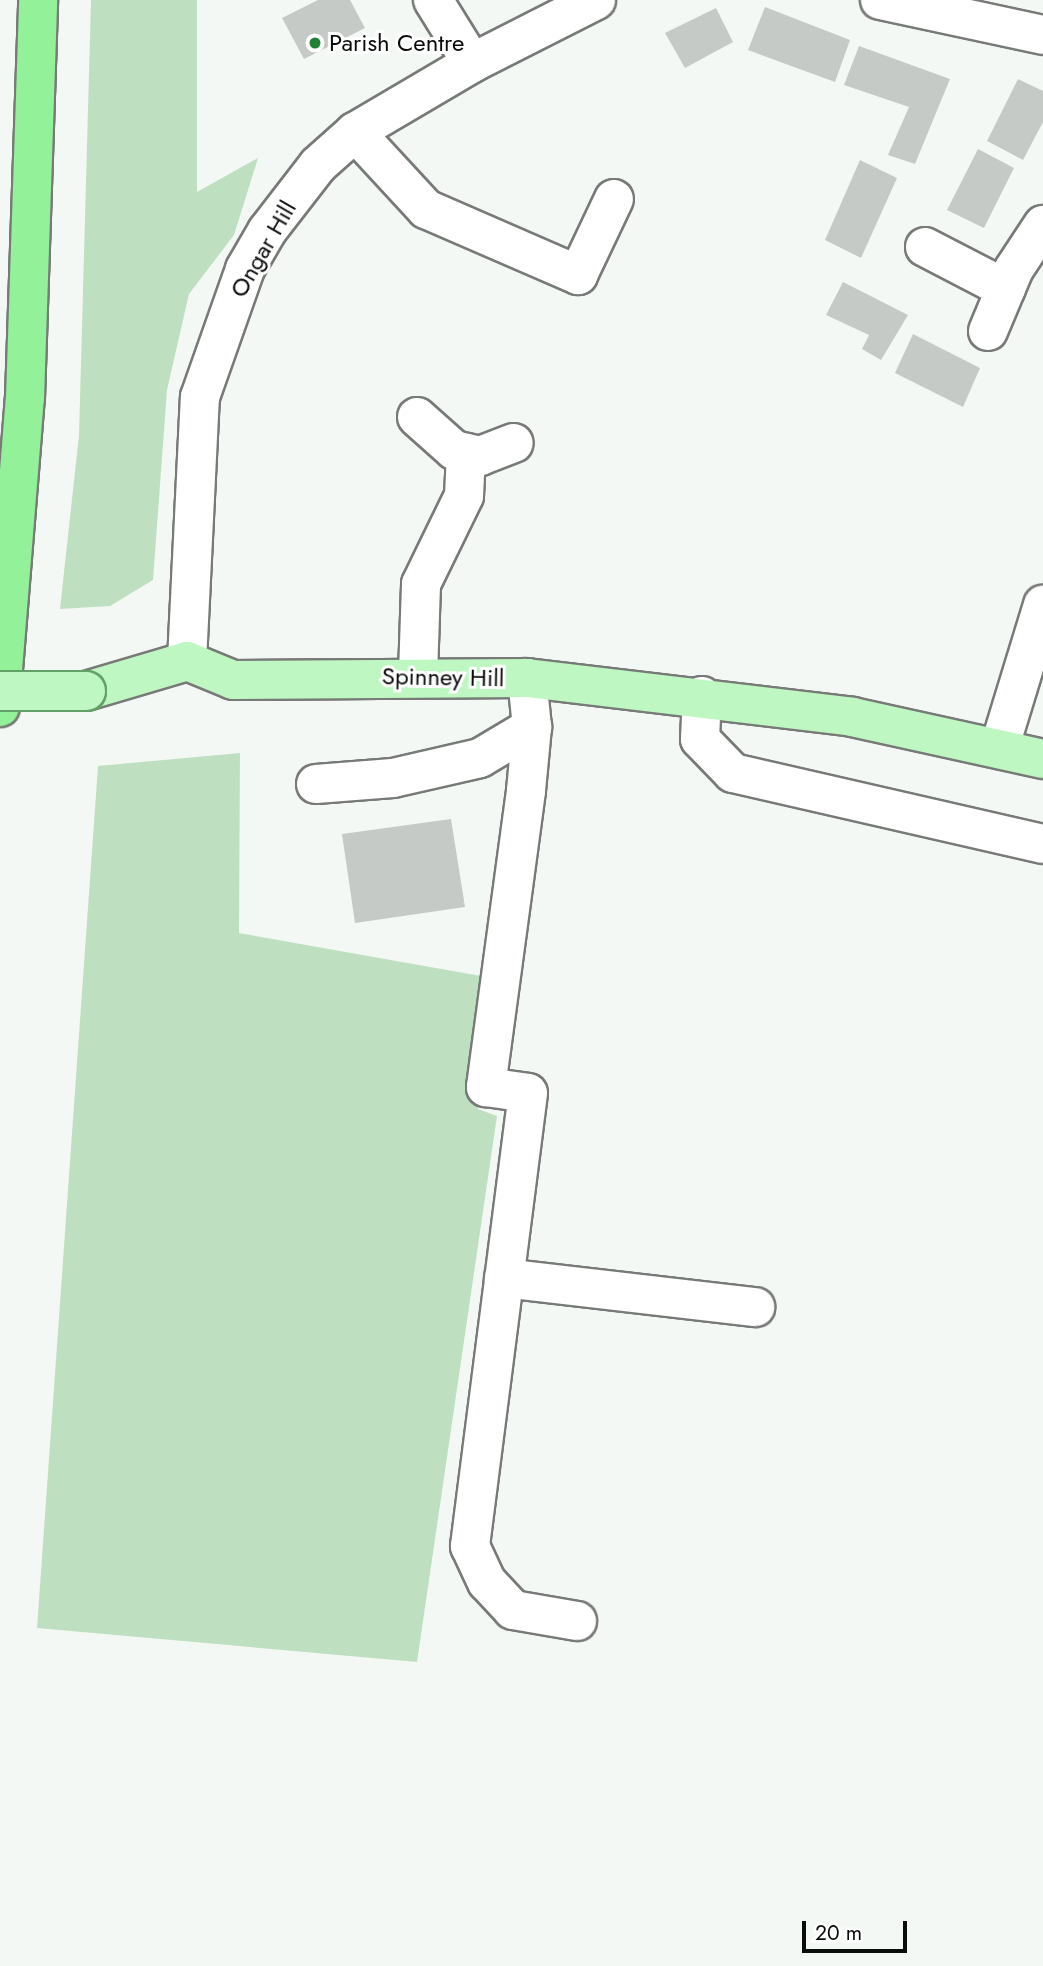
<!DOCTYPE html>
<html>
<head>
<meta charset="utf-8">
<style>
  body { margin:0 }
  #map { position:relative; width:1043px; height:1966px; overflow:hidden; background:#f4f8f4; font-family:Jost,sans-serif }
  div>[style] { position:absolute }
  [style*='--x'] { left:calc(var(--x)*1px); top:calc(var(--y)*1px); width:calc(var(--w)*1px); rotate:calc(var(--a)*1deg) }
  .green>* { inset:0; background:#bfe0c0 }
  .building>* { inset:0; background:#c6cac6 }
  .roads { filter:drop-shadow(2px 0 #777a77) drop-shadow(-2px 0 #777a77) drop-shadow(0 2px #777a77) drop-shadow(0 -2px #777a77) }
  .minor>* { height:38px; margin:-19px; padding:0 19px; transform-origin:19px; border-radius:19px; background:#fff }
  .major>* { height:38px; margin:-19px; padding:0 19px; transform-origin:19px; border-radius:19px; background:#bef7c2 }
  .highway>* { height:38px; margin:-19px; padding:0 19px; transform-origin:19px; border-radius:19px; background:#92f199 }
  .bridges { filter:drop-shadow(2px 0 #62a167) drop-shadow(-2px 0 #62a167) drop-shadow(0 2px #62a167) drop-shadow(0 -2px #62a167) }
  .major-bridge>* { height:38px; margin:-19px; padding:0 19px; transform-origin:19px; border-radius:19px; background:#bef7c2 }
  .dots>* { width:19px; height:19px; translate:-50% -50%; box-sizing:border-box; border:4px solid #fff; border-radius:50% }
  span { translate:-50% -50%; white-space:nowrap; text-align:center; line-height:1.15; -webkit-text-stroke:6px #fff; paint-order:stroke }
  .poi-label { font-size:24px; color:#0a0c0a }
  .left { translate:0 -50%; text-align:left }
  .street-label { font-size:24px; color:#0a0c0a }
  .scale { position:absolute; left:802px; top:1921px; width:105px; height:32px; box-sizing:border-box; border:4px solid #0a0c0a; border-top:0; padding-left:9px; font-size:21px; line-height:24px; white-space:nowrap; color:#0a0c0a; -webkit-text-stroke:5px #fff; paint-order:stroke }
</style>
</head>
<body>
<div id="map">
  <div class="green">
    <div style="clip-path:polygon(91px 0,197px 0,197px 192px,258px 158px,234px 235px,189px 294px,167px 390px,153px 580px,110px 606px,60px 609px,79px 435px)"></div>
    <div style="clip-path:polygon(240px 753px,239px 933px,481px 976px,478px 1109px,497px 1116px,417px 1662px,37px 1628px,98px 766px)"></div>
  </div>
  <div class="building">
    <div style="clip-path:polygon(318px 0,350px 0,365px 28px,304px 59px,282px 18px)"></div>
    <div style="clip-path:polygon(765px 7px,850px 40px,835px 82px,748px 50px)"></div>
    <div style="clip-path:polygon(716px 8px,733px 42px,685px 68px,665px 33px)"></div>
    <div style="clip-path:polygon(859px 46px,950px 79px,915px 164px,888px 155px,909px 107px,844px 85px)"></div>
    <div style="clip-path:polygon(1018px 79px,1043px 91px,1043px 122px,1023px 160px,987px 141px)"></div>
    <div style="clip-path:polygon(978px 149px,1014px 168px,984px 228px,947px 210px)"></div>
    <div style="clip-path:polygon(860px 160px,897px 178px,861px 258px,825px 240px)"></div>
    <div style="clip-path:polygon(843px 282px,908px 315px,881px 360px,862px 349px,869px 335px,826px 315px)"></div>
    <div style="clip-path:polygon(913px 334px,980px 368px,963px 407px,895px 373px)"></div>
    <div style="clip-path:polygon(451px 819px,465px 907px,355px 923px,342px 834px)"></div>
  </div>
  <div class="roads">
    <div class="minor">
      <div style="--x:433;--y:0;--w:74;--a:58.2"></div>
      <div style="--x:880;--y:0;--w:167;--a:12.1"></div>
      <div style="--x:355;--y:132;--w:105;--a:47.3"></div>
      <div style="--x:426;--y:209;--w:166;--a:23.5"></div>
      <div style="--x:578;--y:275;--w:84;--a:-64.7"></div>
      <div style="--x:925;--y:247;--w:91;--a:27.4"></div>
      <div style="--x:988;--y:331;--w:67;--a:-67.2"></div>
      <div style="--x:1014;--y:269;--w:53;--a:-56.6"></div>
      <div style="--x:417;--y:417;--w:50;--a:41.7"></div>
      <div style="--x:454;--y:450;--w:27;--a:13"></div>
      <div style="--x:480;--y:456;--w:36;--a:-21"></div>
      <div style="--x:187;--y:661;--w:264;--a:-87.2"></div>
      <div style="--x:200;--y:397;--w:136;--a:-70.6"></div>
      <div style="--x:245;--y:269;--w:44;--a:-59.9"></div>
      <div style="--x:267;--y:231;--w:83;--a:-52.3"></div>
      <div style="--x:318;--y:165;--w:50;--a:-41.7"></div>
      <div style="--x:355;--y:132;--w:136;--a:-30.5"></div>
      <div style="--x:472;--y:63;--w:139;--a:-26.9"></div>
      <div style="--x:418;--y:675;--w:91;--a:-88.1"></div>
      <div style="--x:421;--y:584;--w:98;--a:-64"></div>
      <div style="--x:464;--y:496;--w:43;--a:-87.3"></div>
      <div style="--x:527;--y:678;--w:49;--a:84.2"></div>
      <div style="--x:532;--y:727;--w:64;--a:95.4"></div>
      <div style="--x:526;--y:791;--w:299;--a:97.7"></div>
      <div style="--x:486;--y:1087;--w:42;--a:8.1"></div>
      <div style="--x:528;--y:1093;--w:457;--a:97.3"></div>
      <div style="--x:470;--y:1546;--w:40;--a:65"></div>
      <div style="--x:487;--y:1582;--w:38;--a:47"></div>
      <div style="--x:513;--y:1610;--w:65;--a:9.8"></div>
      <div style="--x:702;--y:696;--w:43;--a:92.7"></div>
      <div style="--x:700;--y:739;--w:47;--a:45.9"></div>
      <div style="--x:733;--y:773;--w:318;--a:12.9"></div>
      <div style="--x:999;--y:749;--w:151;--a:-73"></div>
      <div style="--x:316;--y:784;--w:77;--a:-4.5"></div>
      <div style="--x:393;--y:778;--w:89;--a:-12.9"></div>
      <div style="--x:480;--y:758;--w:61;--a:-30.8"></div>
      <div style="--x:504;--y:1278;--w:253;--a:6.6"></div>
    </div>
    <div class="major">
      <div style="--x:86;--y:691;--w:105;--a:-16.5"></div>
      <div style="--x:187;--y:661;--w:50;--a:22.4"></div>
      <div style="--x:233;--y:680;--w:294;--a:-0.4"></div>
      <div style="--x:527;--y:678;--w:327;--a:6.8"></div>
      <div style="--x:852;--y:717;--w:196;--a:12.4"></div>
    </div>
    <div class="highway">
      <div style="--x:0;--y:707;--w:310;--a:-85.4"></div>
      <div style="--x:25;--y:398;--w:398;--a:-88.1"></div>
    </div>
  </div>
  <div class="bridges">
    <div class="major-bridge">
      <div style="--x:0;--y:691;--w:86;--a:0"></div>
    </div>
  </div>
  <div class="dots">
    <div style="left:315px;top:43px;background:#228032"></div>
  </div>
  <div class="poi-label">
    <span class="left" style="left:329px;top:43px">Parish Centre</span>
  </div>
  <div class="street-label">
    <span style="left:263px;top:249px;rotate:-60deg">Ongar Hill</span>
    <span style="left:443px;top:677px;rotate:1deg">Spinney Hill</span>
  </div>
  <div class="scale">20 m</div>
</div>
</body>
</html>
